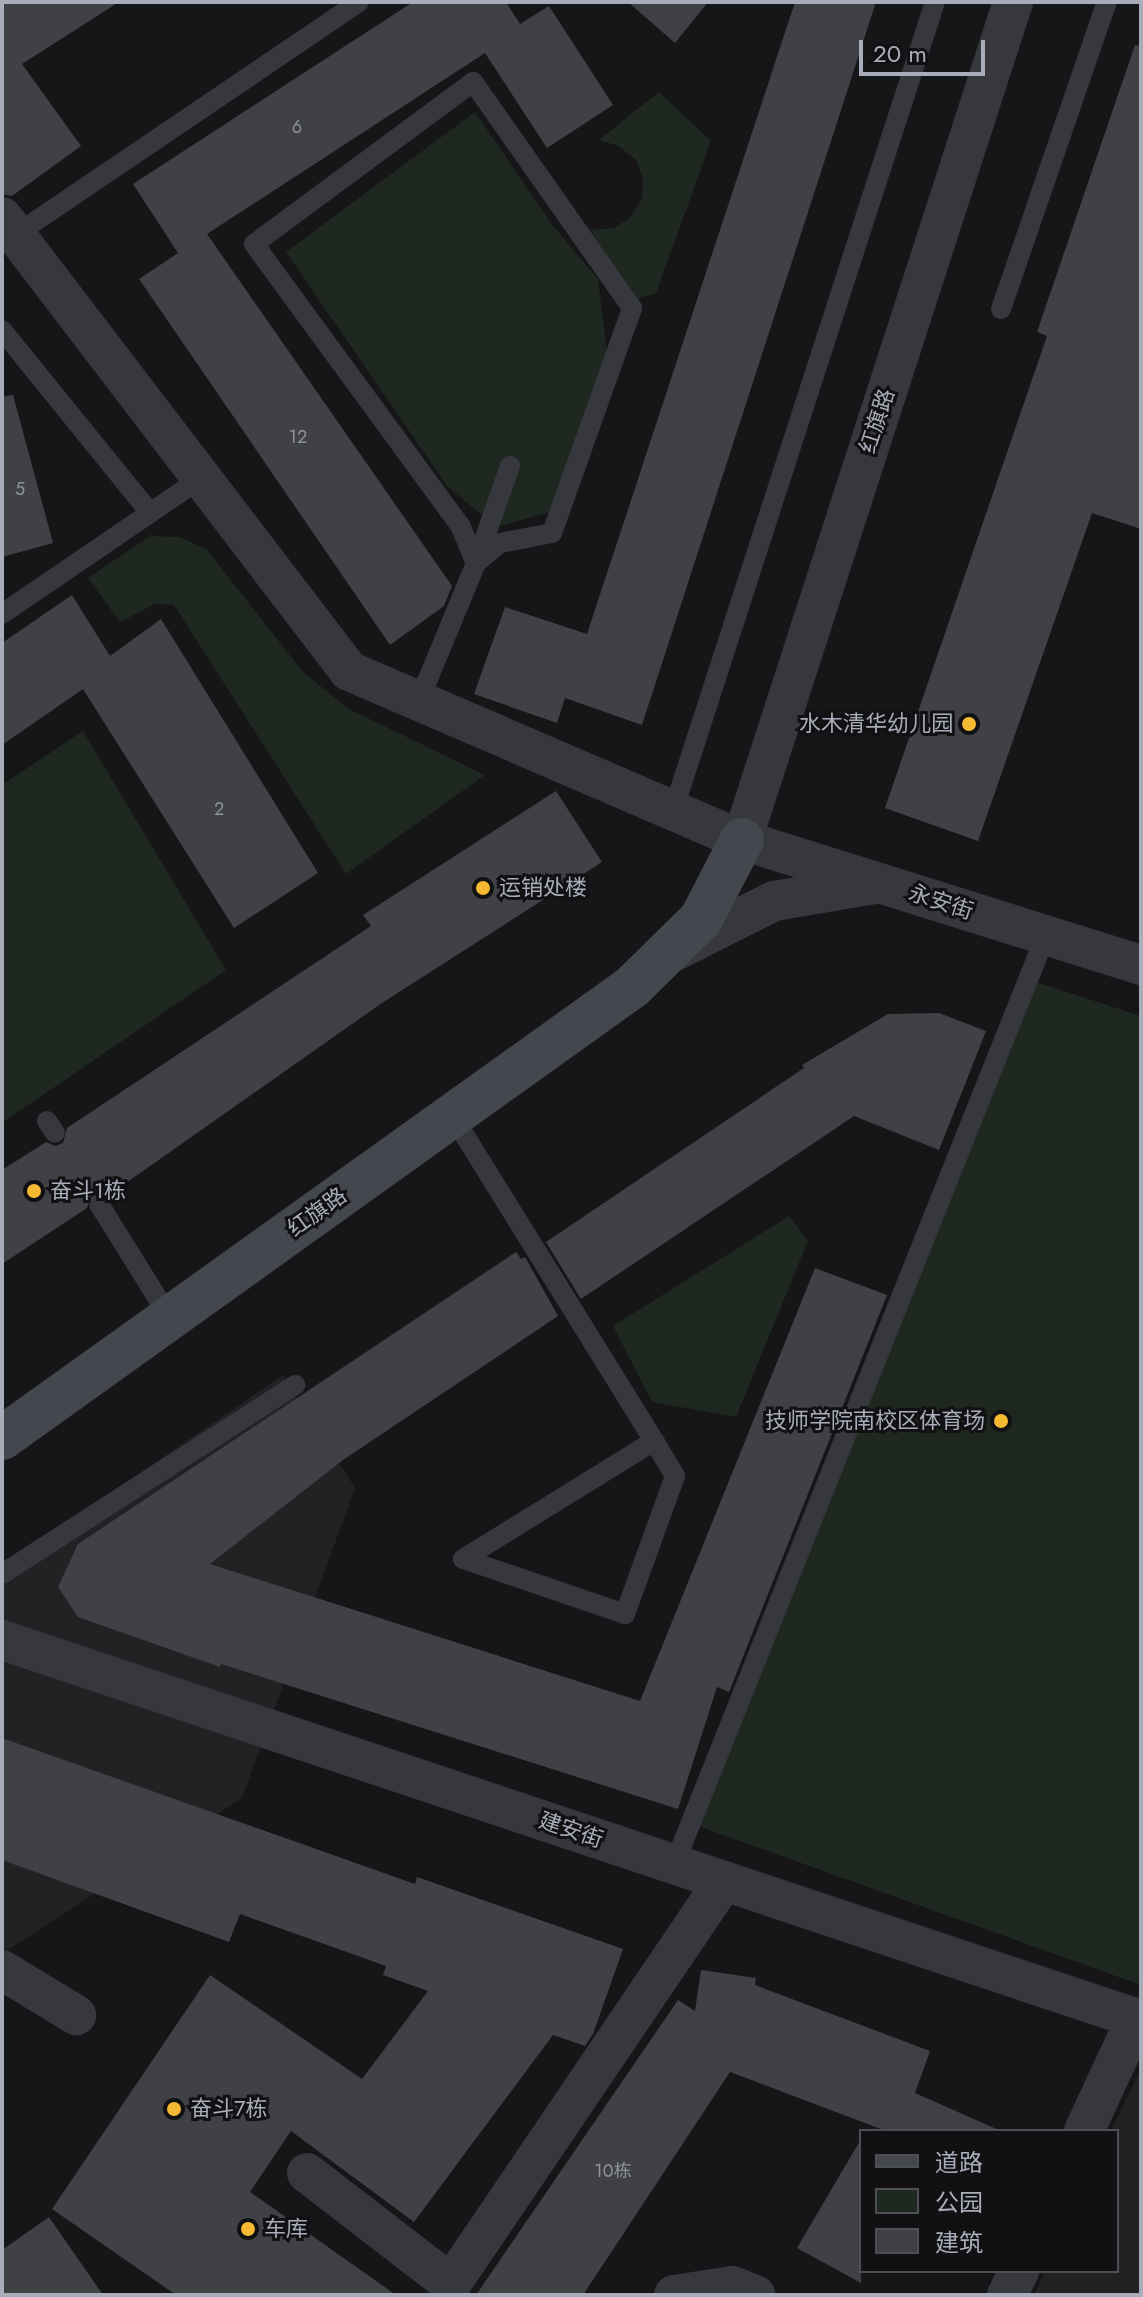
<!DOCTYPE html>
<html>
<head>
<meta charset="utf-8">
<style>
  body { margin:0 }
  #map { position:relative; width:1143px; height:2297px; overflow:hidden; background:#161618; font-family:Jost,"Noto Sans SC",sans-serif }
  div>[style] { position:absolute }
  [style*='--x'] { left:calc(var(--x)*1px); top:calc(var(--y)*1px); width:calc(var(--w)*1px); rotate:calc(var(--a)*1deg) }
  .built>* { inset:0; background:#222225 }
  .green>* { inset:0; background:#1e2720 }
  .building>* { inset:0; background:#404145 }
  .lane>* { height:20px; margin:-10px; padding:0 10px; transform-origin:10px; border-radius:10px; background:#37383e }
  .street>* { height:40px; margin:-20px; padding:0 20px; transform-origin:20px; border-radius:20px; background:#37383e }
  .secondary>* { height:44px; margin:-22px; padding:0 22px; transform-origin:22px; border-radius:22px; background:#45474e }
  .dots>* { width:22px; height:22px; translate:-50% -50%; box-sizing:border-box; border:4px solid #111113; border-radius:50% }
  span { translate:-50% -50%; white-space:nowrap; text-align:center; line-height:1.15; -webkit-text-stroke:6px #111113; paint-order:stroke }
  .number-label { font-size:18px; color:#8e929c }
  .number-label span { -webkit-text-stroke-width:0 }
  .street-label { font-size:22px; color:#a8adb9 }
  .poi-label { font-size:22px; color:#a8adb9 }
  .right { translate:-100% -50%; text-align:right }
  .left { translate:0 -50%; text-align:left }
  .frame { position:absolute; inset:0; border:4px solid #a8adb9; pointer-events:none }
  .legend { position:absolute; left:859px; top:2129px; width:260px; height:144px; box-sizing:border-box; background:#111113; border:2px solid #4d4f55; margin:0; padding:10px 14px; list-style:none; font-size:24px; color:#a8adb9 }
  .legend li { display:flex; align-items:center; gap:16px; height:40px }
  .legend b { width:40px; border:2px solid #4d4f55 }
  .scale { position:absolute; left:859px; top:40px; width:126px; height:36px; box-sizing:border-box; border:4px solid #a8adb9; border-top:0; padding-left:10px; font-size:24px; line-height:28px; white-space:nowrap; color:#a8adb9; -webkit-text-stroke:6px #111113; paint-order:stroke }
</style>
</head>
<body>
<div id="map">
  <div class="built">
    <div style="clip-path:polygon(283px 1375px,355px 1488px,242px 1798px,2px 1954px,2px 1567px)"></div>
    <div style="clip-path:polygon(1138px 2075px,1141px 2076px,1141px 2295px,1034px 2295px,1045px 2271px,1117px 2271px,1117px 2131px,1111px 2131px)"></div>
  </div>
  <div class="green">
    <div style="clip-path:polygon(659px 92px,711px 141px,656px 293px,637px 299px,590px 230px,614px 228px,630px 218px,642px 199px,643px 178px,636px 160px,619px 146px,599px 140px)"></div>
    <div style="clip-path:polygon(475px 112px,553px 226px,598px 279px,608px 360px,550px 512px,496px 527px,447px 486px,286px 252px)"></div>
    <div style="clip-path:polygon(150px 536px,180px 537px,207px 550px,303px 672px,349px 709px,485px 775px,346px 874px,174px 605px,155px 604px,120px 622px,88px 578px)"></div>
    <div style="clip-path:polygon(83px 731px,226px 970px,2px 1123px,2px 785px)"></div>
    <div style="clip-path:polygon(1036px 982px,1141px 1016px,1141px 1985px,698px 1826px)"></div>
    <div style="clip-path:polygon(789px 1216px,808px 1241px,736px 1417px,652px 1402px,613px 1326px)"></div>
  </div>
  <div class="building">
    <div style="clip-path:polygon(2px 2px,119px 2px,22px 64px,81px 146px,12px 196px,2px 194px)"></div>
    <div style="clip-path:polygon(413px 2px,506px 2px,520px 24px,549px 6px,613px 105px,547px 148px,485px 53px,207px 234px,452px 586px,444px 606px,390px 645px,139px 279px,178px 253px,133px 184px)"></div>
    <div style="clip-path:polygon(628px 2px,708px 2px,675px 43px)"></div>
    <div style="clip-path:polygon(795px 2px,876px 2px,642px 725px,565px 698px,557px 723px,474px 694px,505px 607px,587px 634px)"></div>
    <div style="clip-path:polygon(1135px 45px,1141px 46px,1141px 529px,1092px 513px,978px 841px,885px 808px,1047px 336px,1037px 332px)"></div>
    <div style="clip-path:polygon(13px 395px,53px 543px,2px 557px,2px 397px)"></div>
    <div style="clip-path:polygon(72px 595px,110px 656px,161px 619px,318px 873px,234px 928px,83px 689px,2px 745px,2px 643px)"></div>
    <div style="clip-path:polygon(556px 791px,602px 862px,379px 1005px,116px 1190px,108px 1195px,99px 1191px,92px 1193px,87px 1208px,2px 1264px,2px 1170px,46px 1142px,55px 1146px,63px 1143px,67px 1128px,371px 926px,363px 915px)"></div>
    <div style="clip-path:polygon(939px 1013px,986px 1031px,939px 1150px,854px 1116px,581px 1299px,546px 1242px,804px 1068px,802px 1065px,888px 1014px)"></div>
    <div style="clip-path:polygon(516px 1252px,521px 1259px,525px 1257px,558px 1316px,343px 1460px,210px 1564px,640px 1701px,815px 1268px,887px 1295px,729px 1692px,717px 1687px,678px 1809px,221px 1664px,220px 1667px,78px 1617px,58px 1587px,78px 1544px)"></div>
    <div style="clip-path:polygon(2px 1738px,415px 1884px,417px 1877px,623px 1949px,593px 2034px,585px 2046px,553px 2035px,414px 2222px,291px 2131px,250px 2192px,396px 2295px,176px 2295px,52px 2209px,210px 1975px,362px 2079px,428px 1991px,383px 1975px,386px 1966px,240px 1914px,229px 1942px,2px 1860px)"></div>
    <div style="clip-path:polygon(701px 1970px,756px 1978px,755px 1985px,930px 2051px,915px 2093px,1001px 2131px,886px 2131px,730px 2072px,583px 2295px,476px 2295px,678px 2000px,695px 2011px)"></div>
    <div style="clip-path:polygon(861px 2139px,861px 2283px,797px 2248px)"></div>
    <div style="clip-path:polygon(49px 2217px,103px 2295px,2px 2295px,2px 2250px)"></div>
  </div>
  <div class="lane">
    <div style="--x:15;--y:235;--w:415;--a:-34.1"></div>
    <div style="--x:1001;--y:309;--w:325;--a:-71"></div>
    <div style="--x:2;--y:330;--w:235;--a:51"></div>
    <div style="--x:476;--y:563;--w:103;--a:-70.7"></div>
    <div style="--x:2;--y:614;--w:240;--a:-34.3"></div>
    <div style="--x:418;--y:703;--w:152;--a:-67.5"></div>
    <div style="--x:476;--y:563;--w:31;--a:-40"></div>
    <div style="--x:500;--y:543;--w:53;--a:-10.9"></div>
    <div style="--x:552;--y:533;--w:239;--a:-70.4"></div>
    <div style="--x:632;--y:308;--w:276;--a:-125.1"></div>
    <div style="--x:473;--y:82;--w:272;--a:143.5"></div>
    <div style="--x:254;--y:244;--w:348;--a:53.8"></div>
    <div style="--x:460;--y:525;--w:41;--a:67.2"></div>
    <div style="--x:673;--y:811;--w:850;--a:-72.06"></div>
    <div style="--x:452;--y:1115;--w:384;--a:58.2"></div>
    <div style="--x:654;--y:1441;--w:41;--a:59"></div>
    <div style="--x:675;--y:1476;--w:147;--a:109.9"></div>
    <div style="--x:625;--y:1614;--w:171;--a:-161.2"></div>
    <div style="--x:463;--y:1559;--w:225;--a:-31.7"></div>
    <div style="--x:47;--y:1121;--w:14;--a:56"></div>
    <div style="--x:99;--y:1204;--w:134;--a:58.1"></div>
    <div style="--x:2;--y:1574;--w:349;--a:-32.8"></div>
    <div style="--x:674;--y:1865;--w:1002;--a:-68.2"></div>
  </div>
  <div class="street">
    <div style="--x:2;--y:217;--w:571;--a:52.61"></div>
    <div style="--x:349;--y:671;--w:428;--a:23.3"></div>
    <div style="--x:742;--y:840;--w:418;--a:17.4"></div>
    <div style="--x:742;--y:840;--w:881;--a:-72.08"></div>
    <div style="--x:671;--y:953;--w:115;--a:-26.8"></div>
    <div style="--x:774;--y:901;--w:101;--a:-9.6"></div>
    <div style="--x:2;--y:1640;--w:1201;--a:18.45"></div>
    <div style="--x:2;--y:1970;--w:87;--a:31.3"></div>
    <div style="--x:1084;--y:2131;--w:123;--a:-65.1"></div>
    <div style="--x:307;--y:2173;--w:182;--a:37.6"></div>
    <div style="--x:451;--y:2284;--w:487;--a:-55.9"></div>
    <div style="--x:674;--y:2295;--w:59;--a:-8.8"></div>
    <div style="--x:732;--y:2286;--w:25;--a:21"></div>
    <div style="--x:1007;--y:2295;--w:27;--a:-63"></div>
  </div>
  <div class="secondary">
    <div style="--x:2;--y:1438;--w:775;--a:-35.6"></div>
    <div style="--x:632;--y:987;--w:97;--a:-44.6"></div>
    <div style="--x:701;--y:919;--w:89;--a:-62.6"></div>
  </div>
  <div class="dots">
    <div style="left:969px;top:724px;background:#f5b932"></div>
    <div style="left:483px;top:888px;background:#f5b932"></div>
    <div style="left:34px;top:1191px;background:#f5b932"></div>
    <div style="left:1001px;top:1421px;background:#f5b932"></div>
    <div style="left:174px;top:2109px;background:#f5b932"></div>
    <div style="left:248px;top:2229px;background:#f5b932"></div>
  </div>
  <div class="number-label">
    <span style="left:297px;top:127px">6</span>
    <span style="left:298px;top:437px">12</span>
    <span style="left:20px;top:489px">5</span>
    <span style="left:219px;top:809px">2</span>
    <span style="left:613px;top:2171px">10栋</span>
  </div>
  <div class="street-label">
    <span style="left:877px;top:421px;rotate:-72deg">红旗路</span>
    <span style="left:941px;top:902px;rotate:18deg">永安街</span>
    <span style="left:317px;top:1212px;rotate:-36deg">红旗路</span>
    <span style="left:571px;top:1830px;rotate:19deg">建安街</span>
  </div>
  <div class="poi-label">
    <span class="right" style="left:953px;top:724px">水木清华幼儿园</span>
    <span class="left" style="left:499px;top:888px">运销处楼</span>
    <span class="left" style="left:50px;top:1191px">奋斗1栋</span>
    <span class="right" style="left:985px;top:1421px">技师学院南校区体育场</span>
    <span class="left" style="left:190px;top:2109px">奋斗7栋</span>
    <span class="left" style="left:264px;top:2229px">车库</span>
  </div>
  <div class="frame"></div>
  <ul class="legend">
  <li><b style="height:10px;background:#45474e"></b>道路</li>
  <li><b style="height:22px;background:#1e2720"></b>公园</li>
  <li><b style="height:22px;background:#404145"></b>建筑</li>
  </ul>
  <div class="scale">20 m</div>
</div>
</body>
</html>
